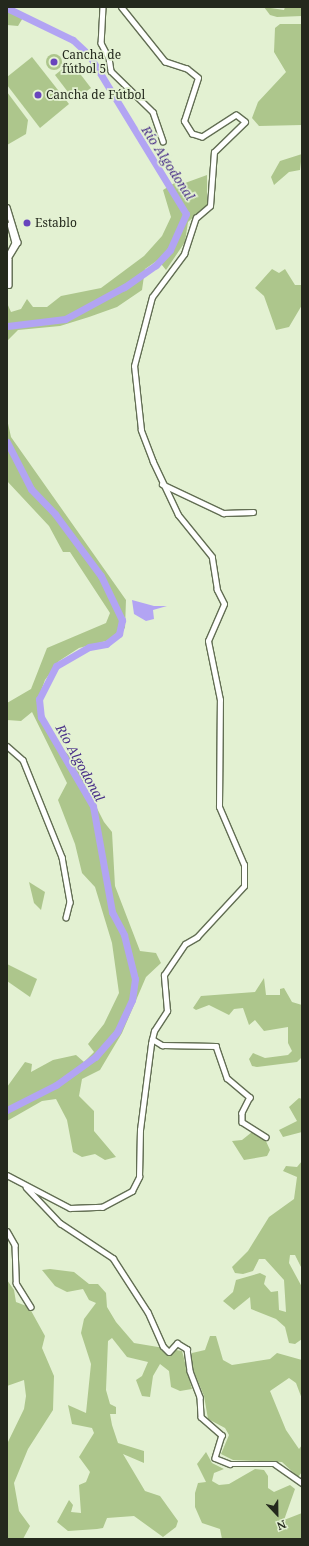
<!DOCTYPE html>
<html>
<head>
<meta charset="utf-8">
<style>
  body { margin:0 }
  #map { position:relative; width:309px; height:1546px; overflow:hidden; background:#e3f1d2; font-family:"Noto Serif",serif }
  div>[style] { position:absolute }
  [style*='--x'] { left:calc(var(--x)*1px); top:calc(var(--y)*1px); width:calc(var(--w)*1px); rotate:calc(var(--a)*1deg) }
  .green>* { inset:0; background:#adc68c }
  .round { border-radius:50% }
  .water>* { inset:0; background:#b2a4f3 }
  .river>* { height:7px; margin:-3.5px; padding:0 3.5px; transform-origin:3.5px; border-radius:3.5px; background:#b2a4f3 }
  .roads { filter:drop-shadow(1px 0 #626e53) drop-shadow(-1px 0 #626e53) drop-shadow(0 1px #626e53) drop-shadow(0 -1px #626e53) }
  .street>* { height:4.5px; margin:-2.25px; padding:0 2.25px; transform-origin:2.25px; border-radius:2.25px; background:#fff }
  .dots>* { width:11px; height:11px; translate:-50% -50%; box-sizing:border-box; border:2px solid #e3f1d2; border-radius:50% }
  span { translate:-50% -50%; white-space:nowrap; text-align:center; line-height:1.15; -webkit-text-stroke:3.5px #e3f1d2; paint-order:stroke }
  .poi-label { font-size:12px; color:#24291d }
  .left { translate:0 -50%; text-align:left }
  .water-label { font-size:13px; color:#482e88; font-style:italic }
  .frame { position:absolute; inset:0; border:8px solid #24291d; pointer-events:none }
  .north { position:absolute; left:257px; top:1494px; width:40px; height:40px; -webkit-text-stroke:3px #e3f1d2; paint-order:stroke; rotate:158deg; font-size:11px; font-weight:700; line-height:16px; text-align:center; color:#24291d }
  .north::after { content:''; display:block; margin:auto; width:14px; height:18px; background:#24291d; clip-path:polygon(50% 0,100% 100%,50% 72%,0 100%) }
</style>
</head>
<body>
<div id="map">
  <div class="green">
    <div style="clip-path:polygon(264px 7px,284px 10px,285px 7px,302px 7px,302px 16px,277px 17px,270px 15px)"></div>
    <div style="clip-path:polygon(7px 9px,24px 16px,18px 26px,7px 25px)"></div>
    <div style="clip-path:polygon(280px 24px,302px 24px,302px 125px,259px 126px,252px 118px,258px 102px,286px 72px,274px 52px,275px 28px)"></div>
    <div class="round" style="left:46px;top:54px;width:16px;height:16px"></div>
    <div style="clip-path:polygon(32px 57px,69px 104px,40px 128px,7px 85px,7px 77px)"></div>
    <div style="clip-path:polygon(71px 62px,91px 88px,74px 100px,55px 75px)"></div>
    <div style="clip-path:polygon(7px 92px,28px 120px,26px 134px,7px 145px)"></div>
    <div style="clip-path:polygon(302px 154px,300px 170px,289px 172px,274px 185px,271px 177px,280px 161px)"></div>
    <div style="clip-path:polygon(207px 175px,207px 205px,188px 222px,185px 242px,166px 270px,158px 260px,145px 269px,142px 290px,117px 307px,89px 317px,60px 326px,18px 330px,7px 341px,7px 303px,11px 312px,21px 309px,27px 299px,33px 307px,47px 307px,61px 296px,101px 288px,144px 256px,162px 236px,171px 217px,163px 190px,181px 179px,185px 183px)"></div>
    <div style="clip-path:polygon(272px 269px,279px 273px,285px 269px,295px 285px,301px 285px,302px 305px,289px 327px,276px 330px,264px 296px,255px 288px)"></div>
    <div style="clip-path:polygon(7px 419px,11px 437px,126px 600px,125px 628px,110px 640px,79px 648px,59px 661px,45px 680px,38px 699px,40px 718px,53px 741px,71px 757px,104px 822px,112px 832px,115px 886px,140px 951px,156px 953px,161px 963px,146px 977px,122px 1033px,100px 1070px,82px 1079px,79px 1096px,94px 1111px,94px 1131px,116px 1157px,105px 1160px,95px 1154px,82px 1157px,73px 1152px,67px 1120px,56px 1099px,42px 1101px,7px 1121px,7px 1087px,25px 1062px,32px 1064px,31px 1072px,53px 1060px,76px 1055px,84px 1062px,94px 1052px,88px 1044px,104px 1024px,119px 993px,112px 943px,95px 887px,82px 873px,75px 844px,58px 800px,67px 783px,32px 712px,21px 721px,7px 720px,7px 703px,31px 689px,47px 648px,106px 623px,110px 613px,70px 552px,63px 552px,49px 526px,7px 481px)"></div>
    <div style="clip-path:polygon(29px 882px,45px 892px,41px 910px,34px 903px)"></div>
    <div style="clip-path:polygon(7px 964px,37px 979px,30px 997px,7px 981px)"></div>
    <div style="clip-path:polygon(264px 978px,266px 995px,280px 995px,280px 989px,284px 988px,292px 1002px,302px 1005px,302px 1057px,297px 1062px,257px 1067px,252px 1066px,249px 1059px,253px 1053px,265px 1058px,288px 1055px,292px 1051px,288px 1043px,288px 1027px,264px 1031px,255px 1020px,249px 1025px,243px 1008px,234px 1009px,229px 1015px,209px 1005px,196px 1010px,193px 1008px,201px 996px,255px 992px)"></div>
    <div style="clip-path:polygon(299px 1098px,302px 1099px,302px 1132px,283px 1137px,279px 1130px,297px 1121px,289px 1107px)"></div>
    <div style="clip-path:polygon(252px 1132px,265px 1139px,270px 1150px,267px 1156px,244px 1160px,232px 1141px,242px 1140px)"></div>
    <div style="clip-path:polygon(302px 1161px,302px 1269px,295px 1255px,290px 1255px,289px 1263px,302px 1287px,302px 1339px,295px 1344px,289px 1343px,285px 1327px,276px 1319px,251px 1309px,250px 1297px,234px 1310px,223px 1301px,233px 1292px,236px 1280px,260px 1273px,266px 1276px,264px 1284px,271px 1292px,278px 1291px,279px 1310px,286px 1312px,284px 1280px,265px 1259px,259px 1259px,253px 1271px,243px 1274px,235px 1273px,232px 1267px,248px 1251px,269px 1217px,294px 1199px,297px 1177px,283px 1171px,286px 1166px,297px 1167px)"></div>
    <div style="clip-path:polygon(50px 1269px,74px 1272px,89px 1284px,98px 1284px,106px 1293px,107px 1307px,116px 1322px,134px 1343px,182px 1351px,192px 1389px,180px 1391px,171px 1387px,169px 1371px,160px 1364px,153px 1376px,150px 1397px,142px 1396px,136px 1380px,142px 1376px,148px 1362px,127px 1357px,112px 1338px,108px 1341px,106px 1390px,110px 1404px,116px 1407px,116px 1414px,110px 1414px,112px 1425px,118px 1443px,144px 1451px,144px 1463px,123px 1454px,145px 1491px,160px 1496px,178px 1521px,176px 1527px,163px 1537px,134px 1516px,107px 1518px,103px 1528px,97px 1529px,68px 1531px,57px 1522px,69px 1500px,73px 1505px,71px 1512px,81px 1513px,79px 1485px,86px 1482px,90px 1472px,79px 1457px,94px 1433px,92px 1428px,72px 1424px,68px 1405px,86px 1413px,91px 1364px,81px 1333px,84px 1319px,96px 1303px,89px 1300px,83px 1289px,67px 1292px,55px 1286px,42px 1270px)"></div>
    <div style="clip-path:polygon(7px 1280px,14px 1290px,16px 1302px,29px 1307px,45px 1336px,42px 1348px,54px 1376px,53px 1410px,28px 1449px,14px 1483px,19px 1511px,30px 1526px,23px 1539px,7px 1539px,7px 1444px,24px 1409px,26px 1396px,24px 1380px,7px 1386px)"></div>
    <div style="clip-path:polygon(210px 1336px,216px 1336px,223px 1360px,232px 1365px,270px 1359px,277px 1353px,302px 1360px,302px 1399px,296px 1383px,289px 1378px,270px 1391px,286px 1430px,299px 1449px,302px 1445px,302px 1472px,298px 1477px,282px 1462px,233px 1460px,221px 1454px,229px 1435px,225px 1428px,208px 1419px,204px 1396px,190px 1362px,192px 1353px,205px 1350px)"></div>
    <div style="clip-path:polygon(206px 1452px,212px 1463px,224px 1469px,214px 1473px,212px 1481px,219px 1485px,229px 1484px,255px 1469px,264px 1470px,268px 1476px,268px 1488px,274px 1492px,290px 1485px,295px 1489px,284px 1520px,302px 1513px,302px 1539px,222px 1539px,220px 1529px,202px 1523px,195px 1507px,195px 1493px,198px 1483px,206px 1482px,197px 1464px)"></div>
  </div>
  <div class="water">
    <div style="clip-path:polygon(132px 600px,154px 606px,167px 606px,153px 610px,154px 619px,146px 621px,134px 614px)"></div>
  </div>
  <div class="river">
    <div style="--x:7;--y:8;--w:73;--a:25.9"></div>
    <div style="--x:73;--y:40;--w:22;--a:43"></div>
    <div style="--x:89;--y:55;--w:186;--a:58.6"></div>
    <div style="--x:186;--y:214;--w:39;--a:114"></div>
    <div style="--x:170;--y:250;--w:21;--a:133"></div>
    <div style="--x:156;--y:265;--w:39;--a:145"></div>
    <div style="--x:124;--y:287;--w:67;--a:151.5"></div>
    <div style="--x:65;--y:319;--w:58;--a:173.1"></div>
    <div style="--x:7;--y:442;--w:53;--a:62.9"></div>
    <div style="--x:31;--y:489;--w:35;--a:46"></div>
    <div style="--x:55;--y:514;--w:77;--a:53.4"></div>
    <div style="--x:101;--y:576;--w:49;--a:64.5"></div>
    <div style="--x:122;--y:620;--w:14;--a:102"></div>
    <div style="--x:119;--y:634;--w:16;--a:142"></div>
    <div style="--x:106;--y:644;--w:17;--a:170"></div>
    <div style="--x:89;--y:647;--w:38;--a:150"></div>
    <div style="--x:56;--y:666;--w:37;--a:117"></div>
    <div style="--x:39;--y:699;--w:18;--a:84"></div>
    <div style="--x:41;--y:717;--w:103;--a:59.7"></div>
    <div style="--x:93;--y:806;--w:108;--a:79.8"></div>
    <div style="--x:112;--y:912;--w:26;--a:62"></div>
    <div style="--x:124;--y:935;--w:45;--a:76"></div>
    <div style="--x:135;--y:979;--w:21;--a:98"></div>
    <div style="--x:132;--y:1000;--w:35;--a:115"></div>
    <div style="--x:117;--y:1032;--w:33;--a:131"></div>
    <div style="--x:95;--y:1057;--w:48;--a:144.3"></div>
    <div style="--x:56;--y:1085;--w:55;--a:153"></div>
  </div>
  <div class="roads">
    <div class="street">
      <div style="--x:103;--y:7;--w:36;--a:93"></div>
      <div style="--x:101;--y:43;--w:17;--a:62"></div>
      <div style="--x:109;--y:58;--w:13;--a:81"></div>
      <div style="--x:111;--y:71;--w:59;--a:44.3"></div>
      <div style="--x:153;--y:112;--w:31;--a:71"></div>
      <div style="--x:7;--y:207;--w:37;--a:73"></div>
      <div style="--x:18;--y:242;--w:21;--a:121"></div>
      <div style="--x:10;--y:224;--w:20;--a:75"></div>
      <div style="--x:15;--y:243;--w:11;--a:117"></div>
      <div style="--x:9;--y:259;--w:26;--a:90"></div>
      <div style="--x:162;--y:484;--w:68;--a:25.4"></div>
      <div style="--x:223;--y:513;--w:30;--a:-2"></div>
      <div style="--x:7;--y:746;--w:21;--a:41"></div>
      <div style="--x:23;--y:760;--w:105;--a:68.1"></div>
      <div style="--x:62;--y:857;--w:46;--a:79.9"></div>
      <div style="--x:70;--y:902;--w:16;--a:104"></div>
      <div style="--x:152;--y:1039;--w:12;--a:31"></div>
      <div style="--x:162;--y:1045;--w:54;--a:1.1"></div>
      <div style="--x:216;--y:1046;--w:34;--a:71"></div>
      <div style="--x:227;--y:1078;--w:30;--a:40"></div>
      <div style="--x:250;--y:1097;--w:18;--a:117"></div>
      <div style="--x:242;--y:1113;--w:9;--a:90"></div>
      <div style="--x:242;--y:1122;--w:28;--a:32"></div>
      <div style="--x:7;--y:1175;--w:71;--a:27.6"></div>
      <div style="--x:70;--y:1208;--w:32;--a:-2"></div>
      <div style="--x:102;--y:1207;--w:34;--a:-28"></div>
      <div style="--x:132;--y:1191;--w:16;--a:-63"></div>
      <div style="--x:139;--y:1177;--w:47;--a:-88.8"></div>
      <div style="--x:140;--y:1130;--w:87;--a:-82.7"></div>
      <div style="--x:151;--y:1044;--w:13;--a:-77"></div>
      <div style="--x:154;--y:1031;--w:24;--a:-57"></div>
      <div style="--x:167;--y:1011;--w:36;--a:-95"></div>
      <div style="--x:164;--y:975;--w:37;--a:-56"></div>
      <div style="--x:185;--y:944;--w:14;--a:-30"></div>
      <div style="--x:197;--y:937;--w:69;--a:-47.3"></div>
      <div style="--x:244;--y:886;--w:21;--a:-90"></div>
      <div style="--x:244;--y:865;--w:63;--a:-113.3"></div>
      <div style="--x:219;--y:807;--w:107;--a:-89.5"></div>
      <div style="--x:220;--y:700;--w:60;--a:-101.5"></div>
      <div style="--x:208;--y:641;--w:40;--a:-66.6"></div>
      <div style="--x:224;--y:604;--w:16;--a:-117"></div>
      <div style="--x:217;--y:590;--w:33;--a:-99"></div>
      <div style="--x:212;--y:557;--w:54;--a:-129"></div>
      <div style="--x:178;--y:515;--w:59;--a:-115.3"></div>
      <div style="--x:153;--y:462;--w:34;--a:-111"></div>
      <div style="--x:141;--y:430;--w:64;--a:-96.2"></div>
      <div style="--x:134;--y:366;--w:71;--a:-75.4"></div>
      <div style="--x:152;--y:297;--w:54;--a:-53.3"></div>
      <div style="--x:184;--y:254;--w:38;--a:-72"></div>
      <div style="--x:196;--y:218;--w:18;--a:-41"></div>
      <div style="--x:210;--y:206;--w:54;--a:-85.8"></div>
      <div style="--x:214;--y:152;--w:43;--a:-44.1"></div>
      <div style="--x:245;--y:122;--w:11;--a:-142"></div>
      <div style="--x:236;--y:115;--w:40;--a:147.1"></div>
      <div style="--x:202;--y:137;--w:10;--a:-163"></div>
      <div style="--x:192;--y:134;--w:15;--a:-122"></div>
      <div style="--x:184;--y:121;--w:45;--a:-72"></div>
      <div style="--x:198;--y:78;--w:14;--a:-141"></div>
      <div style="--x:187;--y:69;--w:23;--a:-162"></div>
      <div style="--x:165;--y:62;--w:70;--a:-128.7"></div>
      <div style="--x:26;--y:1187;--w:50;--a:46.6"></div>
      <div style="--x:60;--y:1223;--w:64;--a:33.4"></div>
      <div style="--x:113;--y:1258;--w:64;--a:57.1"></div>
      <div style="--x:148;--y:1312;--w:37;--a:66"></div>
      <div style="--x:163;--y:1346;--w:8;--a:45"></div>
      <div style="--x:169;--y:1352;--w:12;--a:-48"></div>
      <div style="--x:177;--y:1343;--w:12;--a:31"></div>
      <div style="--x:187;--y:1349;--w:22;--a:82"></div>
      <div style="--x:190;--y:1371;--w:28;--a:69"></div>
      <div style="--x:200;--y:1397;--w:20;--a:87"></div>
      <div style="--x:201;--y:1417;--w:28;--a:41"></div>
      <div style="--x:222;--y:1435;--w:24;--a:107"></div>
      <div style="--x:215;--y:1458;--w:16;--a:22"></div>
      <div style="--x:230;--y:1464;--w:45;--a:0"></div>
      <div style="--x:275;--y:1464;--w:33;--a:35"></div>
      <div style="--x:7;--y:1231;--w:16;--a:60"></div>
      <div style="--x:15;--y:1245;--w:38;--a:88"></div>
      <div style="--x:16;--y:1283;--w:28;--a:58"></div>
    </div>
  </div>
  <div class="dots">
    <div style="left:54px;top:62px;background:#6844bd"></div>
    <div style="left:38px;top:95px;background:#6844bd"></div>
    <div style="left:27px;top:223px;background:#6844bd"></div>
  </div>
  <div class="poi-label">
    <span class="left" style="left:62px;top:62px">Cancha de<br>fútbol 5</span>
    <span class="left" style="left:46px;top:95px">Cancha de Fútbol</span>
    <span class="left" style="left:35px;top:223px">Establo</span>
  </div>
  <div class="water-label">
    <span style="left:168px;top:163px;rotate:57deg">Río Algodonal</span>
    <span style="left:80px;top:763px;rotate:61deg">Río Algodonal</span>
  </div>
  <div class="frame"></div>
  <div class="north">N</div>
</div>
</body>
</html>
